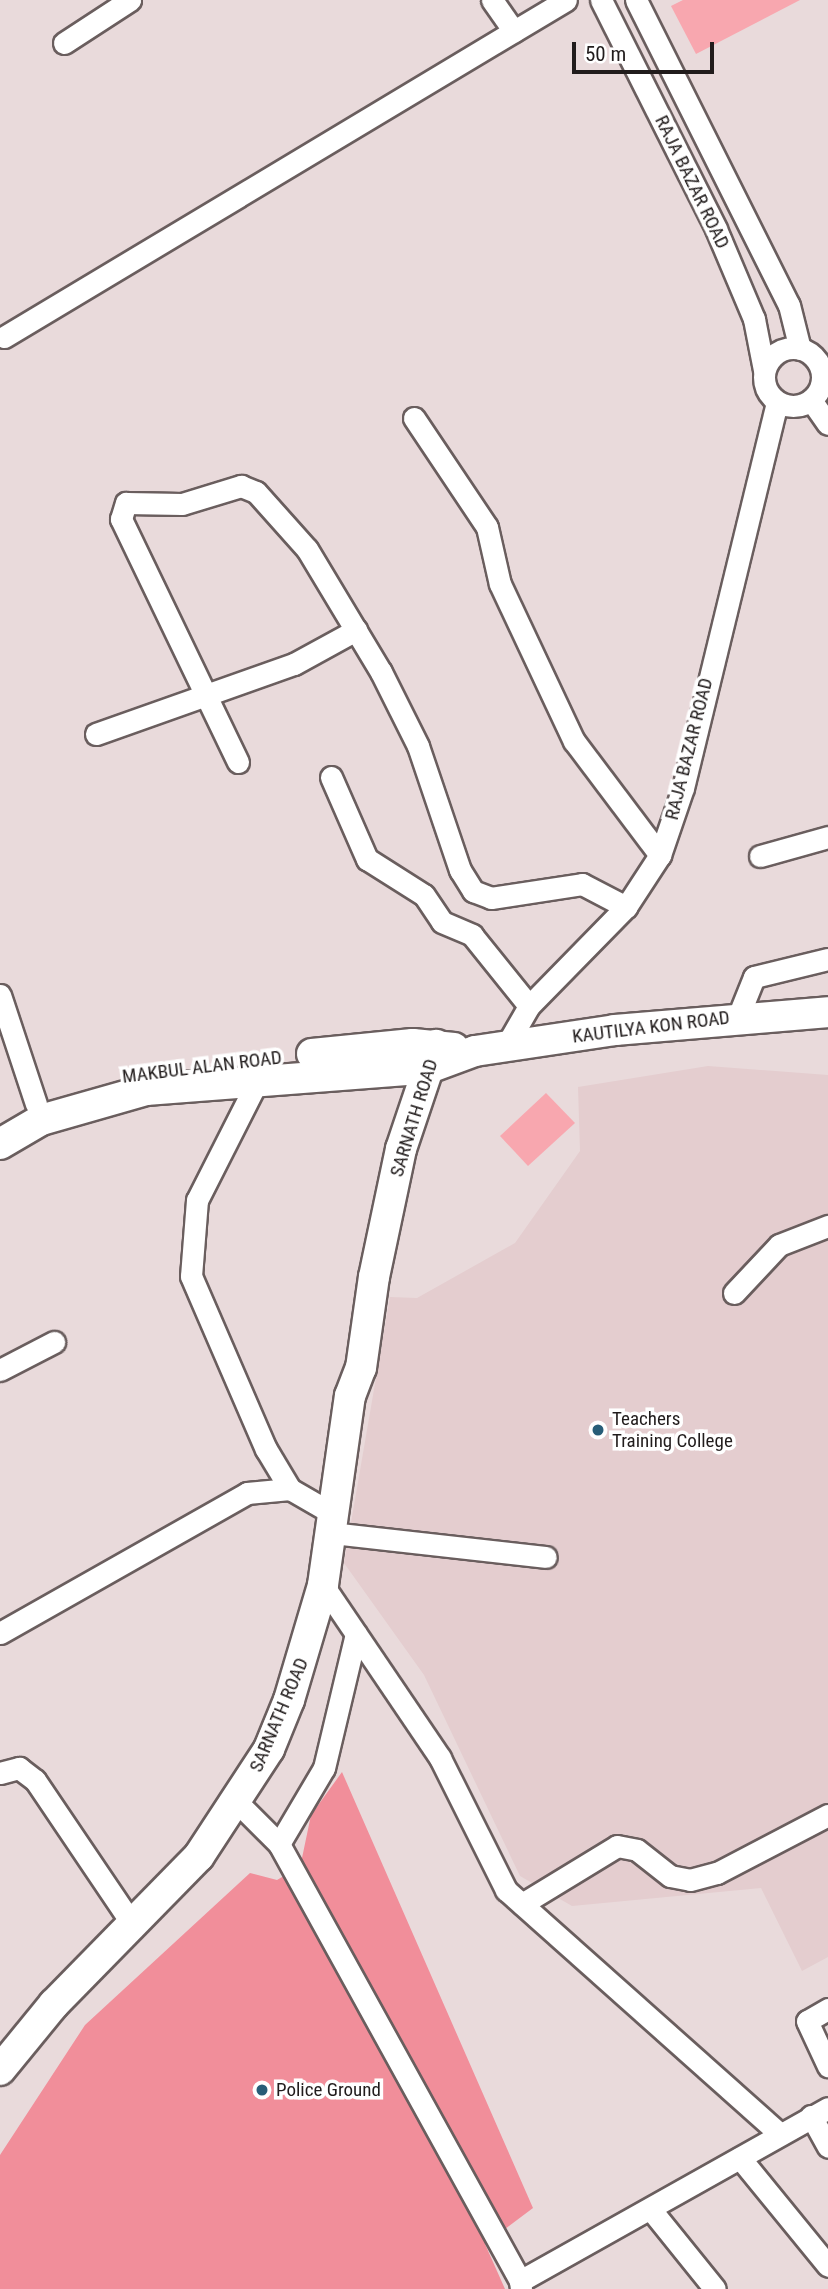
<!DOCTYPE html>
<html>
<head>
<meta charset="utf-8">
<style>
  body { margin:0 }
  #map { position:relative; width:828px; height:2289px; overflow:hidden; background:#e9dadb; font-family:"Roboto Condensed",sans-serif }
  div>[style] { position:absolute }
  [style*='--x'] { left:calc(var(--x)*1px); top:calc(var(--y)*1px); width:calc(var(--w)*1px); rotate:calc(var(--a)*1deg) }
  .built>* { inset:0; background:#e4cdcf }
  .green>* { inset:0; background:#f18e9a }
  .building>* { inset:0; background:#f8a7af }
  .roads { filter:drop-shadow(2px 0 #6a5e5e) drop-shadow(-2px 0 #6a5e5e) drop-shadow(0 2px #6a5e5e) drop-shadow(0 -2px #6a5e5e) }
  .minor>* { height:21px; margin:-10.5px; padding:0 10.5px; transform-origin:10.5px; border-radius:10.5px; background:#fff }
  .minor>.ring { margin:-10.5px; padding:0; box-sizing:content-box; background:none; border:21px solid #fff; border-radius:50% }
  .highway>* { height:30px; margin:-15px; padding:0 15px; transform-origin:15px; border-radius:15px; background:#fff }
  .dots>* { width:19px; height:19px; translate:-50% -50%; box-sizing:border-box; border:4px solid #fff; border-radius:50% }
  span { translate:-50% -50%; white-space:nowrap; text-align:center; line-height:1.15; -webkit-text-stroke:7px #fff; paint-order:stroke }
  .street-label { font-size:19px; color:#211c1c }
  .poi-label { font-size:19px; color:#211c1c }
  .left { translate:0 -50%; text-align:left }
  .scale { position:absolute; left:572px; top:42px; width:142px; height:32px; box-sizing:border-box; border:4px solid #211c1c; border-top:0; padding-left:9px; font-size:21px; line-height:24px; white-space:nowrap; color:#211c1c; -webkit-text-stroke:5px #fff; paint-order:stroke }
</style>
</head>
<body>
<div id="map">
  <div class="built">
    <div style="clip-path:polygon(708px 1066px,828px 1075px,828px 1957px,802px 1971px,761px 1888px,572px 1906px,520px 1876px,424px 1675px,344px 1563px,390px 1297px,417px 1298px,515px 1243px,580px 1151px,578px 1087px)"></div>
  </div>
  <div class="green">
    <div style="clip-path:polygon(342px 1772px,533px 2208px,485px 2244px,505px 2289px,0 2289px,0 2155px,85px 2025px,250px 1873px,277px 1880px,294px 1870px,302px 1858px,311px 1815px)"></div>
  </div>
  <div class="building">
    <div style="clip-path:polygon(683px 0,800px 0,696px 54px,671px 6px)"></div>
    <div style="clip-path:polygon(546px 1093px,575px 1123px,528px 1166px,500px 1136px)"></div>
  </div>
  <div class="roads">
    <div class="minor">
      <div style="--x:492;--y:0;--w:38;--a:55"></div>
      <div style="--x:601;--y:0;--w:256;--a:63.3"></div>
      <div style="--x:716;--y:229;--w:98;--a:67.1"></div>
      <div style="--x:754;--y:319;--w:52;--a:78.9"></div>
      <div style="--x:636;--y:0;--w:341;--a:63.4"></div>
      <div style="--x:789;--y:305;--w:45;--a:76"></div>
      <div style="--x:64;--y:43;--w:79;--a:-33.1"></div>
      <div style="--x:4;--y:337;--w:655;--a:-30.95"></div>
      <div class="ring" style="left:764px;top:348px;width:37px;height:37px"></div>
      <div style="--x:811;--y:400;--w:29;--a:55"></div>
      <div style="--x:414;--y:418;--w:131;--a:56.2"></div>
      <div style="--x:487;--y:527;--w:58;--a:77.2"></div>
      <div style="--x:500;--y:584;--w:174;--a:64.8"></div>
      <div style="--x:574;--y:741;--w:143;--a:53"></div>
      <div style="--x:96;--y:734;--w:210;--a:-19.5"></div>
      <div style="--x:294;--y:664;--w:71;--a:-28.7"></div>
      <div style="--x:238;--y:762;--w:270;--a:-115.7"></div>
      <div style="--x:121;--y:519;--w:17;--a:-73"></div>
      <div style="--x:126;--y:503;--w:56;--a:1"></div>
      <div style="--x:182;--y:504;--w:62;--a:-17"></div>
      <div style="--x:241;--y:486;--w:16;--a:22"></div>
      <div style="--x:256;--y:492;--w:76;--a:48.2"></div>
      <div style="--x:307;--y:549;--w:144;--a:59"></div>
      <div style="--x:381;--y:672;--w:83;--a:63.4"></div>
      <div style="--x:418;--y:746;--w:131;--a:71.3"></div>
      <div style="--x:460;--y:870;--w:25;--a:58"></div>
      <div style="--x:473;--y:891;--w:19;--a:21"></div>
      <div style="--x:491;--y:898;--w:92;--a:-8.7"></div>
      <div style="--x:582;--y:884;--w:50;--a:27.6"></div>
      <div style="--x:331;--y:777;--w:90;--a:66.3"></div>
      <div style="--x:367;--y:859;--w:67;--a:32.3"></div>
      <div style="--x:424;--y:895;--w:32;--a:56"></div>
      <div style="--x:442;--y:922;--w:33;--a:23"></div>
      <div style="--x:472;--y:935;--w:91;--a:51.2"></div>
      <div style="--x:760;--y:856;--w:71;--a:-15.6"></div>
      <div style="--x:0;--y:995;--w:115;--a:71.7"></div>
      <div style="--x:738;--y:1017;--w:43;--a:-68.2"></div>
      <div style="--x:754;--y:977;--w:76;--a:-13.7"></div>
      <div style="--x:506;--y:1046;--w:46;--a:-60.1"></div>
      <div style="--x:529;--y:1006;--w:139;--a:-45.6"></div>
      <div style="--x:626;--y:907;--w:62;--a:-56.8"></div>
      <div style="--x:660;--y:855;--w:71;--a:-71.1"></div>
      <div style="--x:683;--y:788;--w:397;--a:-76.3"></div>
      <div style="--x:259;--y:1078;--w:137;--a:116.9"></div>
      <div style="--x:197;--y:1200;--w:76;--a:94.5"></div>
      <div style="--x:191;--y:1276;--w:189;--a:66.6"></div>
      <div style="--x:266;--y:1449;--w:47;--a:59"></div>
      <div style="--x:734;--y:1293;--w:66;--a:-46.8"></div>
      <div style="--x:779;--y:1245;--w:53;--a:-21.2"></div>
      <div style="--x:0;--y:1370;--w:61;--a:-27.4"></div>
      <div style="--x:332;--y:1533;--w:215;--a:6.4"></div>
      <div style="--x:323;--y:1585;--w:209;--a:55.9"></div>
      <div style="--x:440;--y:1758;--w:148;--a:63.4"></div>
      <div style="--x:506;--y:1890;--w:367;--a:41.7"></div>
      <div style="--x:0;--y:1633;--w:284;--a:-29.5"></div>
      <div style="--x:247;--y:1493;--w:43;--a:-5.3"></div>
      <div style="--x:290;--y:1489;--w:52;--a:30"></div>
      <div style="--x:0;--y:1773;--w:20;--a:-15"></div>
      <div style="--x:19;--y:1768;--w:20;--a:37"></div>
      <div style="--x:35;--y:1780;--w:177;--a:56"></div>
      <div style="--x:238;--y:1803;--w:58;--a:45"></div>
      <div style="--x:279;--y:1844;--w:499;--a:61.1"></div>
      <div style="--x:279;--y:1844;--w:88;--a:-59.4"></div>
      <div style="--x:324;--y:1768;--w:138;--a:-76.6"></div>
      <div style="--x:522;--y:1904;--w:111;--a:-31.4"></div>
      <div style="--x:617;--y:1846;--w:20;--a:11"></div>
      <div style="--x:637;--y:1850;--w:42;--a:38.2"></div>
      <div style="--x:670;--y:1876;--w:20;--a:11"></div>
      <div style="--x:690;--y:1880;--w:28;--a:-15"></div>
      <div style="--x:717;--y:1873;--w:125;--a:-27.6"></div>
      <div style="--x:828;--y:2009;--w:24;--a:150"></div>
      <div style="--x:807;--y:2021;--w:50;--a:65"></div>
      <div style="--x:811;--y:2116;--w:35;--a:61"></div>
      <div style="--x:740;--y:2158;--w:139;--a:50.8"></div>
      <div style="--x:652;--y:2211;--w:100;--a:51.1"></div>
      <div style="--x:521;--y:2289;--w:8;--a:-97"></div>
      <div style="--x:520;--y:2281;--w:353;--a:-29.3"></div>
    </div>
    <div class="highway">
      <div style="--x:312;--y:1054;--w:101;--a:-5.7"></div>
      <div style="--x:413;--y:1044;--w:41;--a:5.6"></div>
      <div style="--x:0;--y:1144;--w:48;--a:-30.3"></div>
      <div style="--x:41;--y:1120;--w:109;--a:-15.9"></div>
      <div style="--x:146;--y:1090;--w:284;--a:-4.4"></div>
      <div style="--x:429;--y:1068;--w:49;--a:-20.3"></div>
      <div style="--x:475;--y:1051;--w:142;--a:-8.5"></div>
      <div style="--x:615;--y:1030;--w:214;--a:-4.8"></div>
      <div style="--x:0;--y:2070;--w:85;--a:-50.7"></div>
      <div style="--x:54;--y:2004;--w:207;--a:-45.6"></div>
      <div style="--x:199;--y:1856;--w:128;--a:-56.8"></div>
      <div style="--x:269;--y:1749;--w:53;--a:-67.8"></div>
      <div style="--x:289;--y:1700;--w:120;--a:-73.5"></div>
      <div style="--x:323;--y:1585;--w:191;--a:-81.9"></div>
      <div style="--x:350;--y:1396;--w:30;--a:-69"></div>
      <div style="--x:361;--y:1368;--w:92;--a:-81.9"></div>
      <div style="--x:374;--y:1277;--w:131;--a:-78.1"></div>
      <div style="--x:401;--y:1149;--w:110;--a:-71.4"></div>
    </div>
  </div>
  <div class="dots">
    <div style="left:598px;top:1430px;background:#275d78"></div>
    <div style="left:262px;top:2090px;background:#275d78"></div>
  </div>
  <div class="street-label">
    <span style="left:692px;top:182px;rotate:64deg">RAJA BAZAR ROAD</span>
    <span style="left:689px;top:749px;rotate:-76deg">RAJA BAZAR ROAD</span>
    <span style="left:651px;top:1027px;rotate:-7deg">KAUTILYA KON ROAD</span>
    <span style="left:202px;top:1067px;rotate:-7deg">MAKBUL ALAN ROAD</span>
    <span style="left:414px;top:1118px;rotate:-73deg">SARNATH ROAD</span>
    <span style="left:279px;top:1715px;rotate:-67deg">SARNATH ROAD</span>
  </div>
  <div class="poi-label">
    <span class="left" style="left:612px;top:1430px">Teachers<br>Training College</span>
    <span class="left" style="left:276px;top:2090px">Police Ground</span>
  </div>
  <div class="scale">50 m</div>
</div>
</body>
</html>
